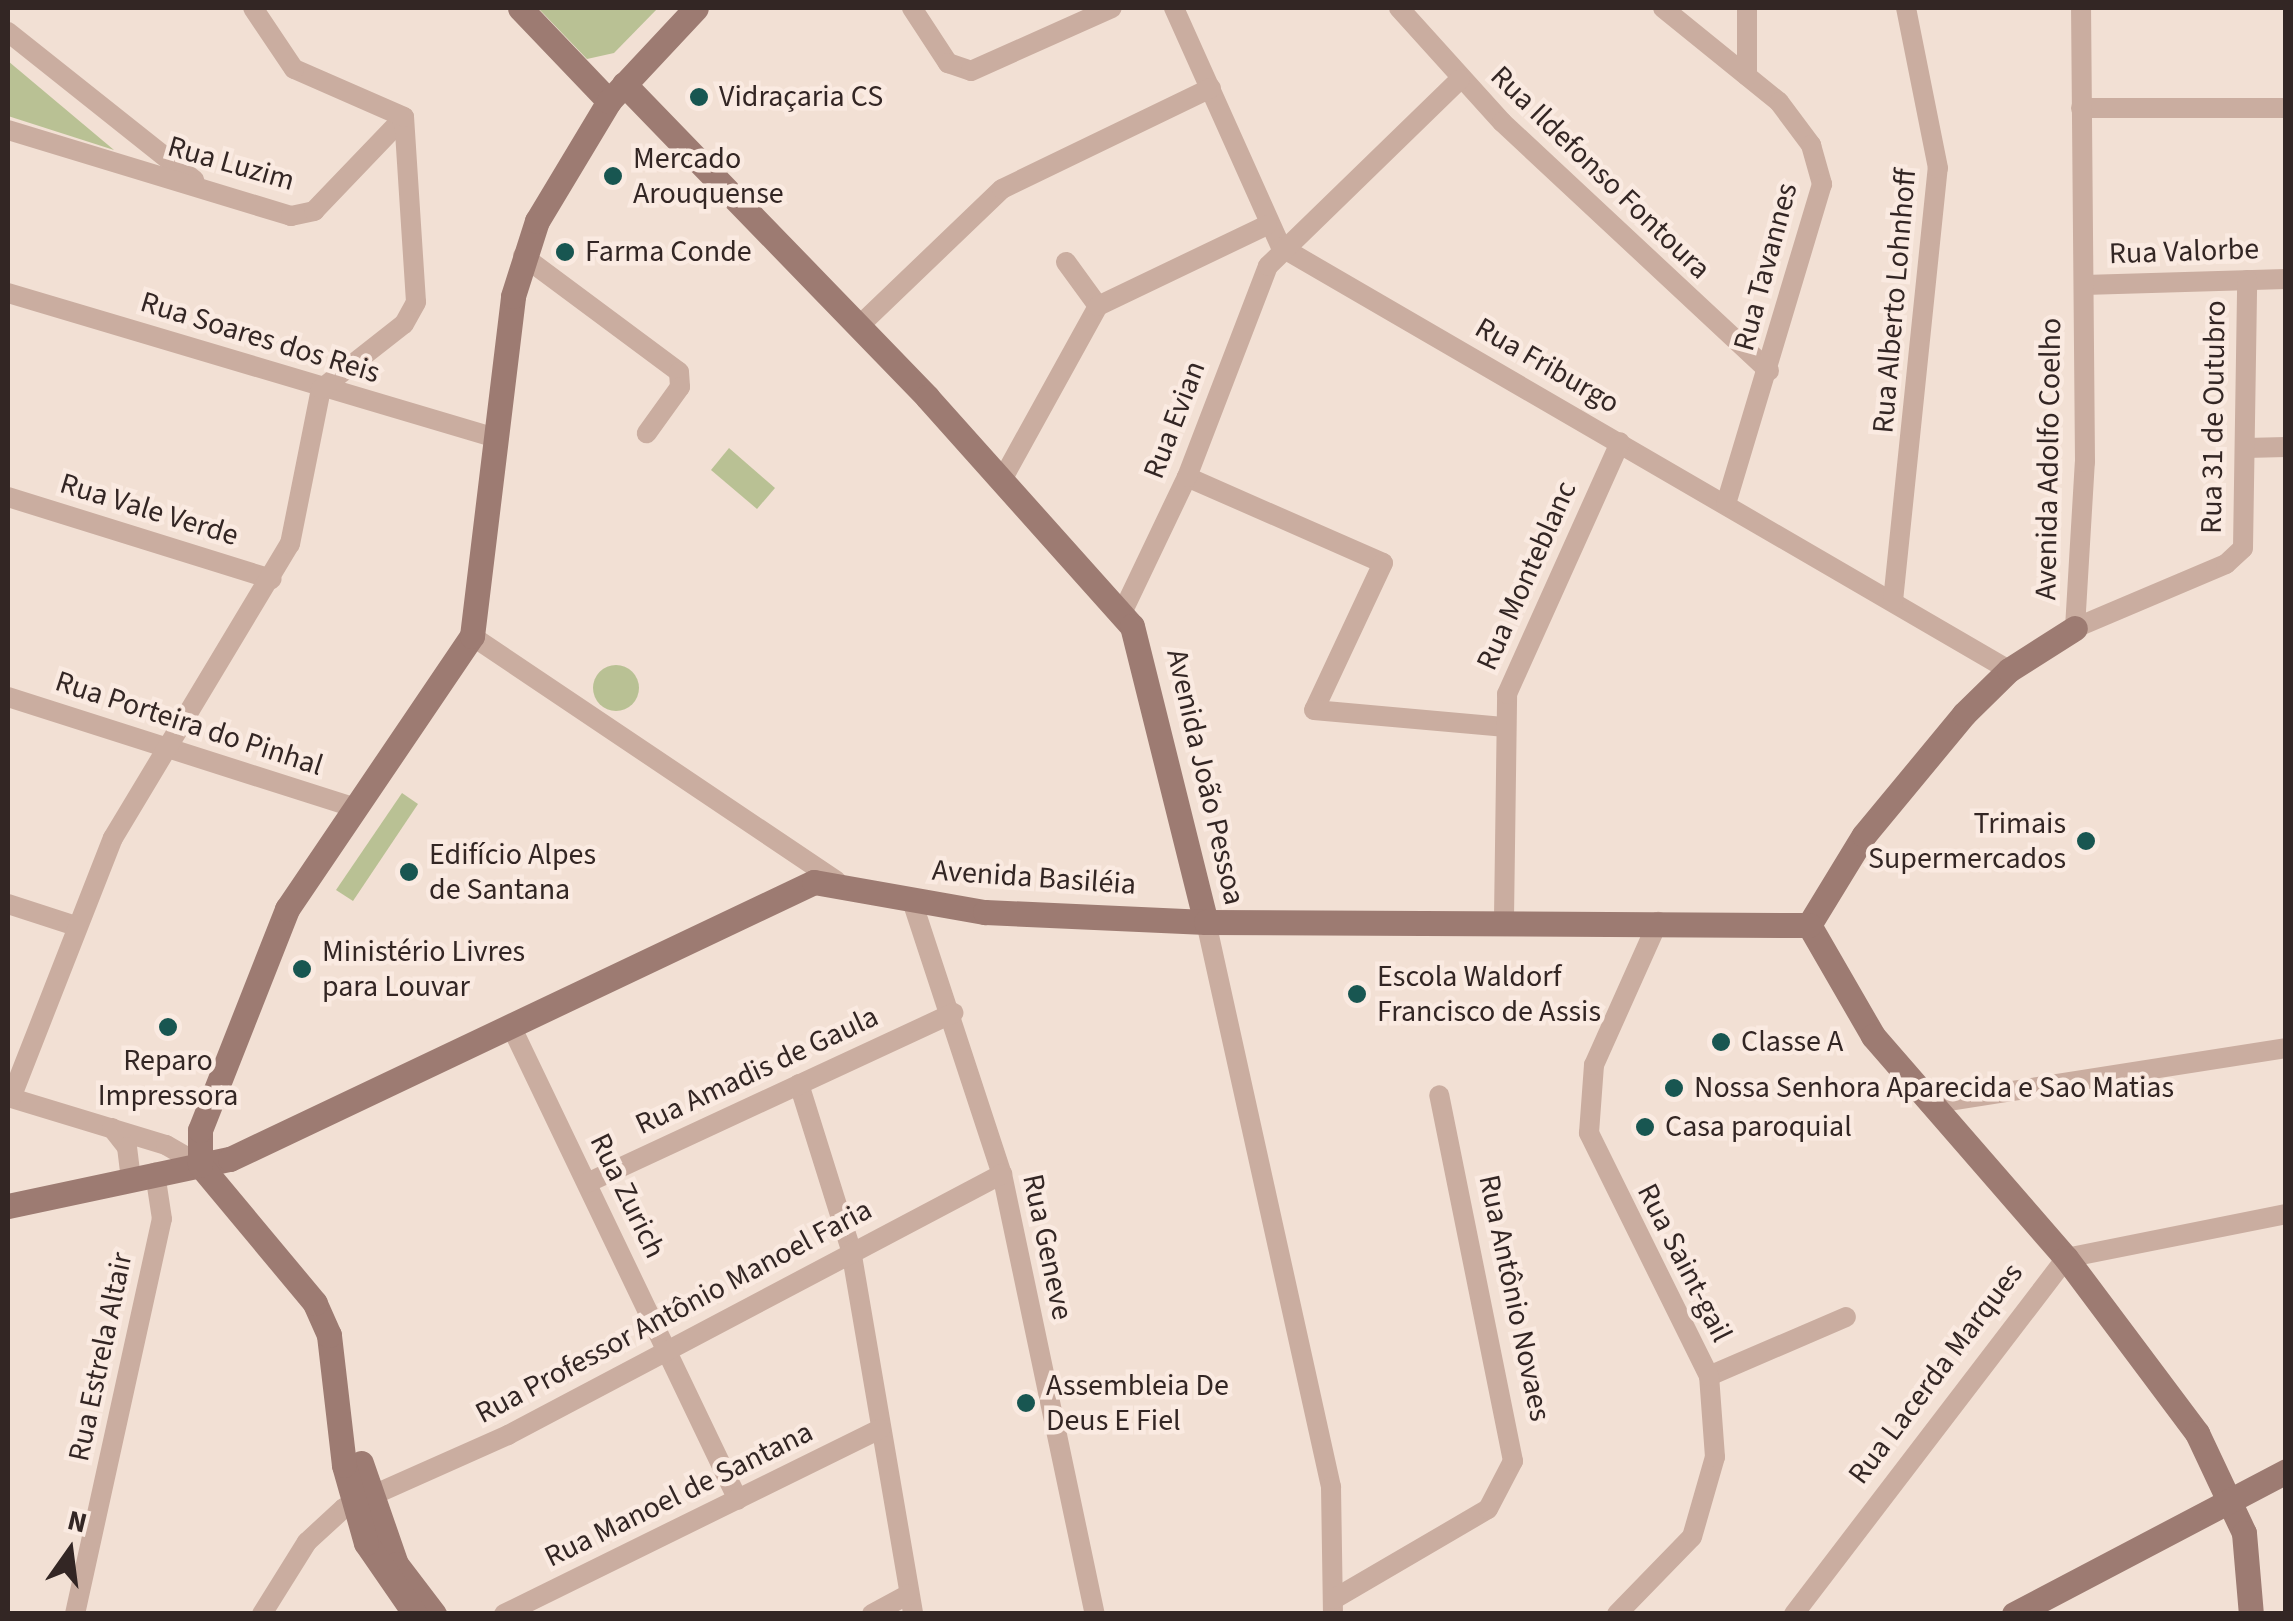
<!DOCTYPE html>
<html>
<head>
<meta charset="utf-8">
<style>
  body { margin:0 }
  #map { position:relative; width:2293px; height:1621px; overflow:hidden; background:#f2e0d4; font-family:"Source Sans 3",sans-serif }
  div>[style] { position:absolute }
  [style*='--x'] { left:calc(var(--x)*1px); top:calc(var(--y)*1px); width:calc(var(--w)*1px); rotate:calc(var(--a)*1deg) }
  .green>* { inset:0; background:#b9c194 }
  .round { border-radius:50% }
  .street>* { height:20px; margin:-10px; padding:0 10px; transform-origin:10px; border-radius:10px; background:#caada0 }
  .secondary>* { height:25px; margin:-12.5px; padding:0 12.5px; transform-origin:12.5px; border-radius:12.5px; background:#9d7b72 }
  .dots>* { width:28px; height:28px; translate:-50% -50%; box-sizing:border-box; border:5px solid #faeae1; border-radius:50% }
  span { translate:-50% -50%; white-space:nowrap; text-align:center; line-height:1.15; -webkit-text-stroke:9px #faeae1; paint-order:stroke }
  .poi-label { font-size:30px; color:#332624 }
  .left { translate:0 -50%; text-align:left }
  .right { translate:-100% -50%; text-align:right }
  .street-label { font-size:30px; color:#332624 }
  .frame { position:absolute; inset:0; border:10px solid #332624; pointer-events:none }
  .north { position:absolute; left:20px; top:1501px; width:100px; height:100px; -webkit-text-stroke:8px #faeae1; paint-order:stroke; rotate:14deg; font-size:28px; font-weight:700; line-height:40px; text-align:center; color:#332624 }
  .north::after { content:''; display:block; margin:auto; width:35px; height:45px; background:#332624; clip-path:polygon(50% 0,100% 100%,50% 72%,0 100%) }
</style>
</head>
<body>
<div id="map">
  <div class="green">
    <div style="clip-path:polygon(538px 8px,658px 8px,614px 53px,587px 59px)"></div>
    <div style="clip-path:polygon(8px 61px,114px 150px,8px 116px)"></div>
    <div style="clip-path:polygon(729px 448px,775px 488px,757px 509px,711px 470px)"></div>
    <div class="round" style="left:593px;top:665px;width:46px;height:46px"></div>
    <div style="clip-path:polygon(402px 793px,418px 804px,353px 901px,336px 890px)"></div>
  </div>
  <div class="street">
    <div style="--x:912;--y:8;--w:66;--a:56.8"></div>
    <div style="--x:948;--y:63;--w:24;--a:19"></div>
    <div style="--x:971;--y:71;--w:154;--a:-24.1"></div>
    <div style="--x:1174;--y:8;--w:262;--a:65.9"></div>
    <div style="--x:1281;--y:247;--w:842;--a:30.16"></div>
    <div style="--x:1399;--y:8;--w:154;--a:47.9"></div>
    <div style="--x:1502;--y:122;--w:365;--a:43"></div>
    <div style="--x:1663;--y:8;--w:149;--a:39"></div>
    <div style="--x:1779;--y:102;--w:54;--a:53.3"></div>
    <div style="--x:1811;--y:145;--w:41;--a:74.2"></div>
    <div style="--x:1822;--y:184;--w:333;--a:106.7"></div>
    <div style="--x:1747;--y:8;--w:68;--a:90"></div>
    <div style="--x:8;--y:32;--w:238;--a:38.5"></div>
    <div style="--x:2081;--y:108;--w:205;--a:0"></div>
    <div style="--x:8;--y:130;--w:296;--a:16.9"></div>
    <div style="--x:291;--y:216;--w:24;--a:-12"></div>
    <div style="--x:314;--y:211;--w:130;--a:-46.2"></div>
    <div style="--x:523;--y:256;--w:194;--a:36.6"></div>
    <div style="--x:679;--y:372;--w:15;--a:86"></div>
    <div style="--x:680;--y:387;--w:57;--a:125.7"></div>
    <div style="--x:1066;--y:262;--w:54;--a:54"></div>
    <div style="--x:2084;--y:285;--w:202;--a:-1.7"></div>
    <div style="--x:8;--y:293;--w:509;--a:16.55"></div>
    <div style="--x:858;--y:327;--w:199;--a:-43.8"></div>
    <div style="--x:1002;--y:189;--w:232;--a:-25.8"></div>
    <div style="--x:2246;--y:448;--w:40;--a:-1.4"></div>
    <div style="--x:1187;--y:477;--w:214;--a:23.7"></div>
    <div style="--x:1383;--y:563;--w:162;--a:115.1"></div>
    <div style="--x:1314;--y:710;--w:190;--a:5.1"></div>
    <div style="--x:1002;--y:480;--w:199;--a:-61.1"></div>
    <div style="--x:1098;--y:306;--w:187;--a:-25.6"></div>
    <div style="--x:8;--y:497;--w:276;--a:17.3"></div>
    <div style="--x:1893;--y:601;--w:435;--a:-84.1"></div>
    <div style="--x:1938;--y:168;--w:163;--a:-101.3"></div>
    <div style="--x:1122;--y:613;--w:151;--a:-64.5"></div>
    <div style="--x:1187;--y:477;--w:226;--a:-69"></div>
    <div style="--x:1268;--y:266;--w:268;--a:-44.2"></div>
    <div style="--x:2075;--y:628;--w:166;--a:-86.6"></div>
    <div style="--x:2085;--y:462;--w:454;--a:-90.5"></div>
    <div style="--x:2075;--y:628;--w:164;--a:-23"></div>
    <div style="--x:2226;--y:564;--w:23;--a:-43"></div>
    <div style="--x:2243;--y:548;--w:268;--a:-89.1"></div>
    <div style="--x:472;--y:636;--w:439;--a:33.9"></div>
    <div style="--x:8;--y:697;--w:362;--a:17.7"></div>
    <div style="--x:912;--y:901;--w:287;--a:71.8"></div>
    <div style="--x:1002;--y:1174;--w:450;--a:78.1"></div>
    <div style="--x:8;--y:904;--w:68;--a:17.9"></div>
    <div style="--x:1504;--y:918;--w:224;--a:-89.2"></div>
    <div style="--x:1507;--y:694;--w:276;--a:-65.8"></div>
    <div style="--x:1206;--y:922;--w:579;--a:77.52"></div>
    <div style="--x:1331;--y:1487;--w:127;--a:89.1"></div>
    <div style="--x:512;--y:1028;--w:523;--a:64.41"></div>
    <div style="--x:799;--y:1084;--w:174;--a:72.6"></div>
    <div style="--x:851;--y:1250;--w:369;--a:80.3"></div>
    <div style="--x:8;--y:1097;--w:165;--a:16.9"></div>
    <div style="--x:166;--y:1145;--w:39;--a:30"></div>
    <div style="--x:11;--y:1098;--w:279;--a:-68.6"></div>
    <div style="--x:113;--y:838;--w:343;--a:-59"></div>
    <div style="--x:290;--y:544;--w:158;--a:-78.7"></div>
    <div style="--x:321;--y:389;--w:105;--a:-38.1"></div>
    <div style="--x:404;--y:324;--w:25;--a:-61"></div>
    <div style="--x:416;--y:302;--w:185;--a:-93.7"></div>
    <div style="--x:404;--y:117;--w:120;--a:-156.4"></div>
    <div style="--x:294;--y:69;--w:73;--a:-123.9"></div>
    <div style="--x:1929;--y:1104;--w:361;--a:-8.9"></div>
    <div style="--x:112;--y:1128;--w:24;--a:52"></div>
    <div style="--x:127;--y:1147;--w:31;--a:83"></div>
    <div style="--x:587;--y:1183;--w:404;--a:-24.9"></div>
    <div style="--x:1709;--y:1376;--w:149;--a:-23.3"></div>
    <div style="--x:1334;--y:1599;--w:178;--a:-30.3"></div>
    <div style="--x:1488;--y:1509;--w:54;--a:-62.5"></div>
    <div style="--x:1513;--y:1461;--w:373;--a:-101.4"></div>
    <div style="--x:75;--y:1614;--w:404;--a:-77.6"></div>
    <div style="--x:162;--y:1219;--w:47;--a:-98.7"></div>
    <div style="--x:262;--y:1614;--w:85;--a:-58"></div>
    <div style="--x:307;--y:1542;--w:50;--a:-42.6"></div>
    <div style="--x:344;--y:1508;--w:180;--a:-24"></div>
    <div style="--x:508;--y:1435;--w:559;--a:-27.85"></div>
    <div style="--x:504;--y:1614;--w:419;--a:-26.2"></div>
    <div style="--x:872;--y:1614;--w:42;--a:-28.4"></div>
    <div style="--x:1617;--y:1614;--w:107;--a:-45.8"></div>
    <div style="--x:1692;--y:1537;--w:83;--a:-74"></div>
    <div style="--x:1715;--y:1457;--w:81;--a:-94.2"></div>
    <div style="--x:1709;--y:1376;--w:271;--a:-116.3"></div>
    <div style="--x:1589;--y:1133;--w:68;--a:-85.8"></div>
    <div style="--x:1594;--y:1065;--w:157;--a:-65.9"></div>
    <div style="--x:1794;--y:1614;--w:448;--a:-52.6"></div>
    <div style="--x:2066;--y:1258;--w:224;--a:-11.3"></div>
  </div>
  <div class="secondary">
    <div style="--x:520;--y:8;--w:129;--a:46.3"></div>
    <div style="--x:624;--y:84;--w:436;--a:45.9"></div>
    <div style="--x:927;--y:397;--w:307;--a:48.2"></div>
    <div style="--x:1132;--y:626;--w:305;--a:76"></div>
    <div style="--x:1809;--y:925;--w:128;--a:60"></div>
    <div style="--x:1873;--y:1036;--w:294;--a:49"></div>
    <div style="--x:2066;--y:1258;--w:219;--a:53.2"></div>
    <div style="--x:2197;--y:1433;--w:110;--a:64.8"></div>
    <div style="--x:2244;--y:1533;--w:81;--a:85.1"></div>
    <div style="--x:1809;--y:925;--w:105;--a:-58.6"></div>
    <div style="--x:1864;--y:835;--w:157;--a:-50.4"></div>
    <div style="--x:1964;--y:714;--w:63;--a:-44.4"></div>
    <div style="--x:2009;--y:670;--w:78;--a:-32.5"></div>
    <div style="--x:8;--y:1206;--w:227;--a:-12"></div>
    <div style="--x:230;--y:1159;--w:646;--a:-25.38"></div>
    <div style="--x:814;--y:882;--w:174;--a:10"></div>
    <div style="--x:985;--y:912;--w:221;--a:2.6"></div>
    <div style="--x:1206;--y:922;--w:603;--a:0.29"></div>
    <div style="--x:361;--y:1463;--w:107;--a:70.9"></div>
    <div style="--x:396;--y:1564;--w:63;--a:52.8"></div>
    <div style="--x:415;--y:1614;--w:86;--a:-124.6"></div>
    <div style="--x:366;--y:1543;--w:81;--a:-105.8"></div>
    <div style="--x:344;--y:1465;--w:131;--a:-96.6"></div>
    <div style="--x:329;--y:1335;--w:35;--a:-114"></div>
    <div style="--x:315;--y:1303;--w:180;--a:-129.8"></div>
    <div style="--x:200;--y:1165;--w:35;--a:-90"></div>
    <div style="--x:200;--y:1130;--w:238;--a:-68.5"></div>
    <div style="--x:287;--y:909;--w:330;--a:-55.9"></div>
    <div style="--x:472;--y:636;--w:342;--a:-83.1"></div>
    <div style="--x:513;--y:296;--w:79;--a:-72.3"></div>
    <div style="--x:537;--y:221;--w:140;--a:-59"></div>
    <div style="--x:609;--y:101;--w:127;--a:-46.9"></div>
    <div style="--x:2014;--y:1614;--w:307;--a:-27.7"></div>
  </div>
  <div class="dots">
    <div style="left:699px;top:97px;background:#185651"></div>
    <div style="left:613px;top:176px;background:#185651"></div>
    <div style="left:565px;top:252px;background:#185651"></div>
    <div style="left:2086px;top:841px;background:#185651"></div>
    <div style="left:409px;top:872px;background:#185651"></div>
    <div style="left:302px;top:969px;background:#185651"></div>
    <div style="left:1357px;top:994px;background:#185651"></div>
    <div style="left:168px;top:1027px;background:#185651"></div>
    <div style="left:1721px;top:1042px;background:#185651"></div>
    <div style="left:1674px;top:1088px;background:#185651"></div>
    <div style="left:1645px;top:1127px;background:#185651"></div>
    <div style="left:1026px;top:1403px;background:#185651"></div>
  </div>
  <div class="poi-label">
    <span class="left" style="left:719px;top:97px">Vidraçaria CS</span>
    <span class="left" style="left:633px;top:176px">Mercado<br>Arouquense</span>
    <span class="left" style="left:585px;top:252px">Farma Conde</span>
    <span class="right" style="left:2066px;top:841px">Trimais<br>Supermercados</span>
    <span class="left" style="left:429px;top:872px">Edifício Alpes<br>de Santana</span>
    <span class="left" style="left:322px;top:969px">Ministério Livres<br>para Louvar</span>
    <span class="left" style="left:1377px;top:994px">Escola Waldorf<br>Francisco de Assis</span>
    <span class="left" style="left:1741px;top:1042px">Classe A</span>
    <span style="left:168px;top:1078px">Reparo<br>Impressora</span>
    <span class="left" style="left:1694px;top:1088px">Nossa Senhora Aparecida e Sao Matias</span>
    <span class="left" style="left:1665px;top:1127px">Casa paroquial</span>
    <span class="left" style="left:1046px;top:1403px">Assembleia De<br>Deus E Fiel</span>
  </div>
  <div class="street-label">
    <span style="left:231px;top:164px;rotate:16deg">Rua Luzim</span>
    <span style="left:1600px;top:173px;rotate:44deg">Rua Ildefonso Fontoura</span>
    <span style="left:2184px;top:252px;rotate:-2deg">Rua Valorbe</span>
    <span style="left:1766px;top:267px;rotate:-75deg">Rua Tavannes</span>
    <span style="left:1895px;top:301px;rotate:-85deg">Rua Alberto Lohnhoff</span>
    <span style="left:260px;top:338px;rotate:17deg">Rua Soares dos Reis</span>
    <span style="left:1547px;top:366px;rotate:30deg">Rua Friburgo</span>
    <span style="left:2214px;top:417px;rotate:-89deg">Rua 31 de Outubro</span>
    <span style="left:1175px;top:420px;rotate:-69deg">Rua Evian</span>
    <span style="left:2049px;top:459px;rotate:-89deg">Avenida Adolfo Coelho</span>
    <span style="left:149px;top:510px;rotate:17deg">Rua Vale Verde</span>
    <span style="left:1527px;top:576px;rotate:-66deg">Rua Monteblanc</span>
    <span style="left:189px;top:724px;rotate:18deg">Rua Porteira do Pinhal</span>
    <span style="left:1205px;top:777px;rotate:77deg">Avenida João Pessoa</span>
    <span style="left:1034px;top:878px;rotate:4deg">Avenida Basiléia</span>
    <span style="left:757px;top:1071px;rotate:-25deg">Rua Amadis de Gaula</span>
    <span style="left:627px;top:1196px;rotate:64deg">Rua Zurich</span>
    <span style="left:1047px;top:1247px;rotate:78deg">Rua Geneve</span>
    <span style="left:1684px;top:1263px;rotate:63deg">Rua Saint-gail</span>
    <span style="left:1514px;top:1298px;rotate:78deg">Rua Antônio Novaes</span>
    <span style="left:674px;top:1312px;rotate:-28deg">Rua Professor Antônio Manoel Faria</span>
    <span style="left:101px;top:1357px;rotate:-78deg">Rua Estrela Altair</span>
    <span style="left:1936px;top:1374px;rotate:-53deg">Rua Lacerda Marques</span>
    <span style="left:679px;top:1495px;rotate:-26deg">Rua Manoel de Santana</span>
  </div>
  <div class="frame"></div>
  <div class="north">N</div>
</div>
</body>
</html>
